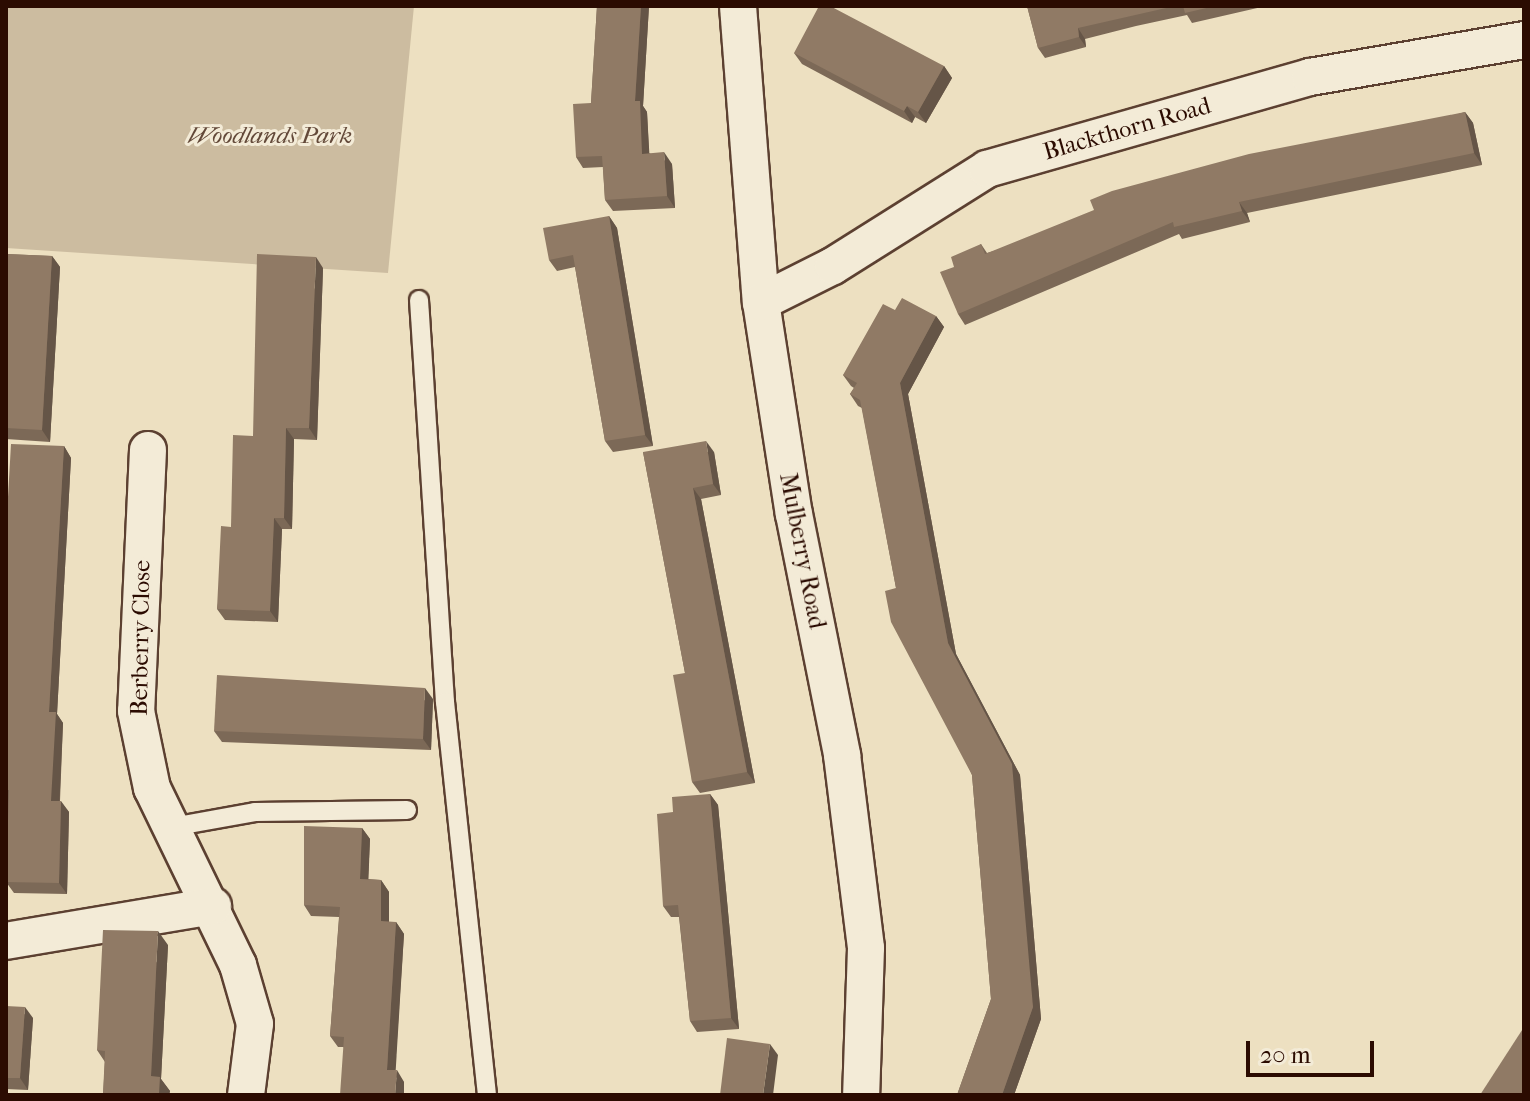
<!DOCTYPE html>
<html>
<head>
<meta charset="utf-8">
<style>
  body { margin:0 }
  #map { position:relative; width:1530px; height:1101px; overflow:hidden; background:#ede0c1; font-family:"IM FELL French Canon",serif }
  div>[style] { position:absolute }
  [style*='--x'] { left:calc(var(--x)*1px); top:calc(var(--y)*1px); width:calc(var(--w)*1px); rotate:calc(var(--a)*1deg) }
  .green>* { inset:0; background:#ccbca0 }
  .roads { filter:drop-shadow(2px 0 #5c4031) drop-shadow(-2px 0 #5c4031) drop-shadow(0 2px #5c4031) drop-shadow(0 -2px #5c4031) }
  .lane>* { height:18px; margin:-9px; padding:0 9px; transform-origin:9px; border-radius:9px; background:#f3ebd7 }
  .street>* { height:36px; margin:-18px; padding:0 18px; transform-origin:18px; border-radius:18px; background:#f3ebd7 }
  .wall>* { inset:0; background:#7c6957 }
  .shaded-wall>* { inset:0; background:#655547 }
  .building>* { inset:0; background:#907a65 }
  span { translate:-50% -50%; white-space:nowrap; text-align:center; line-height:1.15; -webkit-text-stroke:6px #f3ebd7; paint-order:stroke }
  .street-label { font-size:24px; color:#2b0b01 }
  .park-label { font-size:24px; color:#634939; font-style:italic }
  .frame { position:absolute; inset:0; border:8px solid #2b0b01; pointer-events:none }
  .scale { position:absolute; left:1246px; top:1041px; width:128px; height:36px; box-sizing:border-box; border:4px solid #2b0b01; border-top:0; padding-left:10px; font-size:24px; line-height:28px; white-space:nowrap; color:#2b0b01; -webkit-text-stroke:6px #f3ebd7; paint-order:stroke }
</style>
</head>
<body>
<div id="map">
  <div class="green">
    <div style="clip-path:polygon(6px 6px,414px 6px,388px 273px,6px 248px)"></div>
  </div>
  <div class="roads">
    <div class="lane">
      <div style="--x:419;--y:300;--w:403;--a:86.3"></div>
      <div style="--x:445;--y:702;--w:395;--a:83.9"></div>
      <div style="--x:172;--y:827;--w:84;--a:-10.2"></div>
      <div style="--x:255;--y:812;--w:152;--a:-0.8"></div>
    </div>
    <div class="street">
      <div style="--x:738;--y:6;--w:297;--a:85.6"></div>
      <div style="--x:761;--y:302;--w:215;--a:81.2"></div>
      <div style="--x:794;--y:514;--w:246;--a:78.7"></div>
      <div style="--x:842;--y:755;--w:194;--a:82.9"></div>
      <div style="--x:866;--y:948;--w:147;--a:91.9"></div>
      <div style="--x:761;--y:302;--w:80;--a:-26.6"></div>
      <div style="--x:833;--y:266;--w:182;--a:-32.2"></div>
      <div style="--x:987;--y:169;--w:336;--a:-15.9"></div>
      <div style="--x:1310;--y:77;--w:217;--a:-9.8"></div>
      <div style="--x:148;--y:450;--w:261;--a:92.6"></div>
      <div style="--x:136;--y:711;--w:79;--a:78.3"></div>
      <div style="--x:152;--y:788;--w:197;--a:64.1"></div>
      <div style="--x:238;--y:965;--w:61;--a:73.9"></div>
      <div style="--x:255;--y:1024;--w:72;--a:97.2"></div>
      <div style="--x:6;--y:941;--w:210;--a:-9.6"></div>
    </div>
  </div>
  <div class="wall">
    <div style="clip-path:polygon(597px 6px,649px 6px,643px 106px,647px 112px,649px 153px,672px 164px,675px 208px,613px 211px,605px 200px,603px 167px,583px 168px,576px 157px,591px 103px)"></div>
    <div style="clip-path:polygon(1027px 6px,1266px 6px,1192px 23px,1187px 15px,1136px 26px,1085px 39px,1086px 47px,1045px 58px,1038px 48px)"></div>
    <div style="clip-path:polygon(794px 53px,944px 66px,952px 78px,926px 123px,915px 117px,912px 123px,802px 64px)"></div>
    <div style="clip-path:polygon(1465px 112px,1473px 123px,1482px 165px,1247px 213px,1250px 222px,1182px 239px,1179px 234px,965px 325px,958px 314px,954px 267px,981px 244px,987px 253px)"></div>
    <div style="clip-path:polygon(609px 216px,617px 228px,653px 446px,613px 452px,605px 441px,575px 267px,557px 271px,549px 260px)"></div>
    <div style="clip-path:polygon(6px 254px,52px 256px,60px 267px,50px 442px,6px 439px)"></div>
    <div style="clip-path:polygon(323px 268px,317px 440px,294px 439px,292px 529px,282px 529px,278px 622px,225px 620px,217px 609px,231px 527px,253px 436px)"></div>
    <div style="clip-path:polygon(936px 316px,944px 327px,908px 394px,956px 654px,1020px 775px,1041px 1019px,1014px 1095px,957px 1095px,991px 999px,972px 775px,896px 588px,862px 408px,858px 406px,850px 394px,854px 388px,851px 386px,843px 375px)"></div>
    <div style="clip-path:polygon(64px 446px,71px 458px,57px 714px,63px 723px,60px 801px,69px 812px,67px 894px,14px 893px,6px 882px,8px 801px,6px 800px,6px 532px)"></div>
    <div style="clip-path:polygon(643px 452px,714px 452px,721px 495px,701px 499px,755px 783px,700px 793px,692px 782px,685px 673px)"></div>
    <div style="clip-path:polygon(433px 699px,431px 750px,222px 742px,214px 731px)"></div>
    <div style="clip-path:polygon(710px 794px,718px 805px,739px 1029px,697px 1032px,690px 1021px,679px 917px,671px 917px,663px 906px,673px 812px)"></div>
    <div style="clip-path:polygon(362px 828px,370px 839px,368px 879px,381px 880px,389px 892px,389px 922px,396px 922px,404px 934px,395px 1070px,404px 1082px,343px 1047px,338px 1047px,330px 1036px,339px 917px,311px 916px,304px 905px)"></div>
    <div style="clip-path:polygon(168px 945px,161px 1079px,170px 1091px,169px 1095px,103px 1095px,105px 1062px,97px 1050px)"></div>
    <div style="clip-path:polygon(6px 1006px,33px 1018px,28px 1090px,6px 1089px)"></div>
  </div>
  <div class="shaded-wall">
    <div style="clip-path:polygon(641px 6px,649px 6px,643px 106px,647px 112px,650px 165px,642px 154px,635px 101px)"></div>
    <div style="clip-path:polygon(1078px 28px,1085px 39px,1086px 47px,1079px 37px)"></div>
    <div style="clip-path:polygon(944px 66px,952px 78px,926px 123px,918px 112px)"></div>
    <div style="clip-path:polygon(907px 106px,915px 117px,912px 123px,904px 111px)"></div>
    <div style="clip-path:polygon(1465px 112px,1473px 123px,1482px 165px,1474px 153px)"></div>
    <div style="clip-path:polygon(664px 152px,672px 164px,675px 208px,667px 196px)"></div>
    <div style="clip-path:polygon(1239px 202px,1247px 213px,1250px 222px,1242px 211px)"></div>
    <div style="clip-path:polygon(609px 216px,617px 228px,653px 446px,645px 435px)"></div>
    <div style="clip-path:polygon(52px 256px,60px 267px,50px 442px,42px 430px)"></div>
    <div style="clip-path:polygon(316px 257px,323px 268px,317px 440px,309px 428px)"></div>
    <div style="clip-path:polygon(936px 316px,944px 327px,908px 394px,956px 654px,1020px 775px,1041px 1019px,1014px 1095px,1002px 1095px,1033px 1007px,948px 643px,900px 383px)"></div>
    <div style="clip-path:polygon(286px 428px,294px 439px,292px 529px,284px 518px)"></div>
    <div style="clip-path:polygon(706px 441px,714px 452px,721px 495px,713px 484px)"></div>
    <div style="clip-path:polygon(64px 446px,71px 458px,57px 714px,63px 723px,59px 812px,51px 801px,49px 712px)"></div>
    <div style="clip-path:polygon(693px 488px,701px 499px,755px 783px,747px 772px)"></div>
    <div style="clip-path:polygon(274px 518px,282px 529px,278px 622px,270px 611px)"></div>
    <div style="clip-path:polygon(425px 688px,433px 699px,431px 750px,423px 739px)"></div>
    <div style="clip-path:polygon(710px 794px,718px 805px,739px 1029px,731px 1018px)"></div>
    <div style="clip-path:polygon(61px 801px,69px 812px,67px 894px,59px 883px)"></div>
    <div style="clip-path:polygon(362px 828px,370px 839px,368px 890px,360px 879px)"></div>
    <div style="clip-path:polygon(381px 880px,389px 892px,389px 932px,381px 921px)"></div>
    <div style="clip-path:polygon(396px 922px,404px 934px,395px 1081px,387px 1070px)"></div>
    <div style="clip-path:polygon(158px 931px,168px 945px,161px 1079px,170px 1091px,169px 1095px,159px 1095px,151px 1076px)"></div>
    <div style="clip-path:polygon(25px 1007px,33px 1018px,28px 1090px,20px 1078px)"></div>
    <div style="clip-path:polygon(770px 1044px,778px 1055px,773px 1095px,763px 1095px)"></div>
    <div style="clip-path:polygon(397px 1070px,404px 1082px,404px 1095px,395px 1095px)"></div>
  </div>
  <div class="building">
    <div style="clip-path:polygon(597px 6px,641px 6px,635px 101px,640px 101px,642px 154px,664px 152px,667px 196px,605px 200px,602px 156px,576px 157px,573px 104px,591px 103px)"></div>
    <div style="clip-path:polygon(819px 6px,830px 6px,944px 66px,918px 112px,907px 106px,904px 111px,794px 53px)"></div>
    <div style="clip-path:polygon(1027px 6px,1175px 6px,1078px 28px,1079px 37px,1038px 48px)"></div>
    <div style="clip-path:polygon(1183px 6px,1215px 6px,1185px 13px)"></div>
    <div style="clip-path:polygon(1465px 112px,1474px 153px,1239px 202px,1242px 211px,1174px 227px,1173px 222px,958px 314px,940px 272px,954px 267px,951px 257px,981px 244px,985px 254px,1094px 210px,1090px 200px,1112px 191px,1249px 154px)"></div>
    <div style="clip-path:polygon(609px 216px,645px 435px,605px 441px,573px 255px,549px 260px,543px 228px)"></div>
    <div style="clip-path:polygon(6px 254px,52px 256px,42px 430px,6px 428px)"></div>
    <div style="clip-path:polygon(257px 254px,316px 257px,309px 428px,286px 428px,284px 518px,274px 518px,270px 611px,217px 609px,221px 526px,231px 527px,233px 435px,253px 436px)"></div>
    <div style="clip-path:polygon(902px 298px,936px 316px,900px 383px,948px 643px,1012px 764px,1033px 1007px,1002px 1095px,957px 1095px,991px 999px,972px 775px,891px 622px,885px 591px,896px 588px,860px 400px,850px 394px,857px 383px,843px 375px,883px 304px,895px 310px)"></div>
    <div style="clip-path:polygon(706px 441px,713px 484px,693px 488px,747px 772px,692px 782px,673px 675px,685px 673px,643px 452px)"></div>
    <div style="clip-path:polygon(11px 444px,64px 446px,49px 712px,56px 712px,51px 801px,61px 801px,59px 883px,6px 882px,9px 790px,6px 790px,6px 532px)"></div>
    <div style="clip-path:polygon(217px 675px,425px 688px,423px 739px,214px 731px)"></div>
    <div style="clip-path:polygon(710px 794px,731px 1018px,690px 1021px,678px 905px,663px 906px,657px 814px,673px 812px,672px 797px)"></div>
    <div style="clip-path:polygon(304px 826px,362px 828px,360px 879px,381px 880px,381px 921px,396px 922px,387px 1070px,397px 1070px,395px 1095px,340px 1095px,344px 1037px,330px 1036px,340px 907px,304px 905px)"></div>
    <div style="clip-path:polygon(103px 930px,158px 931px,151px 1076px,160px 1077px,159px 1095px,103px 1095px,105px 1051px,97px 1050px)"></div>
    <div style="clip-path:polygon(6px 1006px,25px 1007px,20px 1078px,6px 1078px)"></div>
    <div style="clip-path:polygon(1524px 1027px,1524px 1095px,1480px 1095px)"></div>
    <div style="clip-path:polygon(727px 1038px,770px 1044px,763px 1095px,720px 1095px)"></div>
  </div>
  <div class="street-label">
    <span style="left:1127px;top:129px;rotate:-16deg">Blackthorn Road</span>
    <span style="left:802px;top:551px;rotate:79deg">Mulberry Road</span>
    <span style="left:141px;top:638px;rotate:-89deg">Berberry Close</span>
  </div>
  <div class="park-label">
    <span style="left:270px;top:136px">Woodlands Park</span>
  </div>
  <div class="frame"></div>
  <div class="scale">20 m</div>
</div>
</body>
</html>
